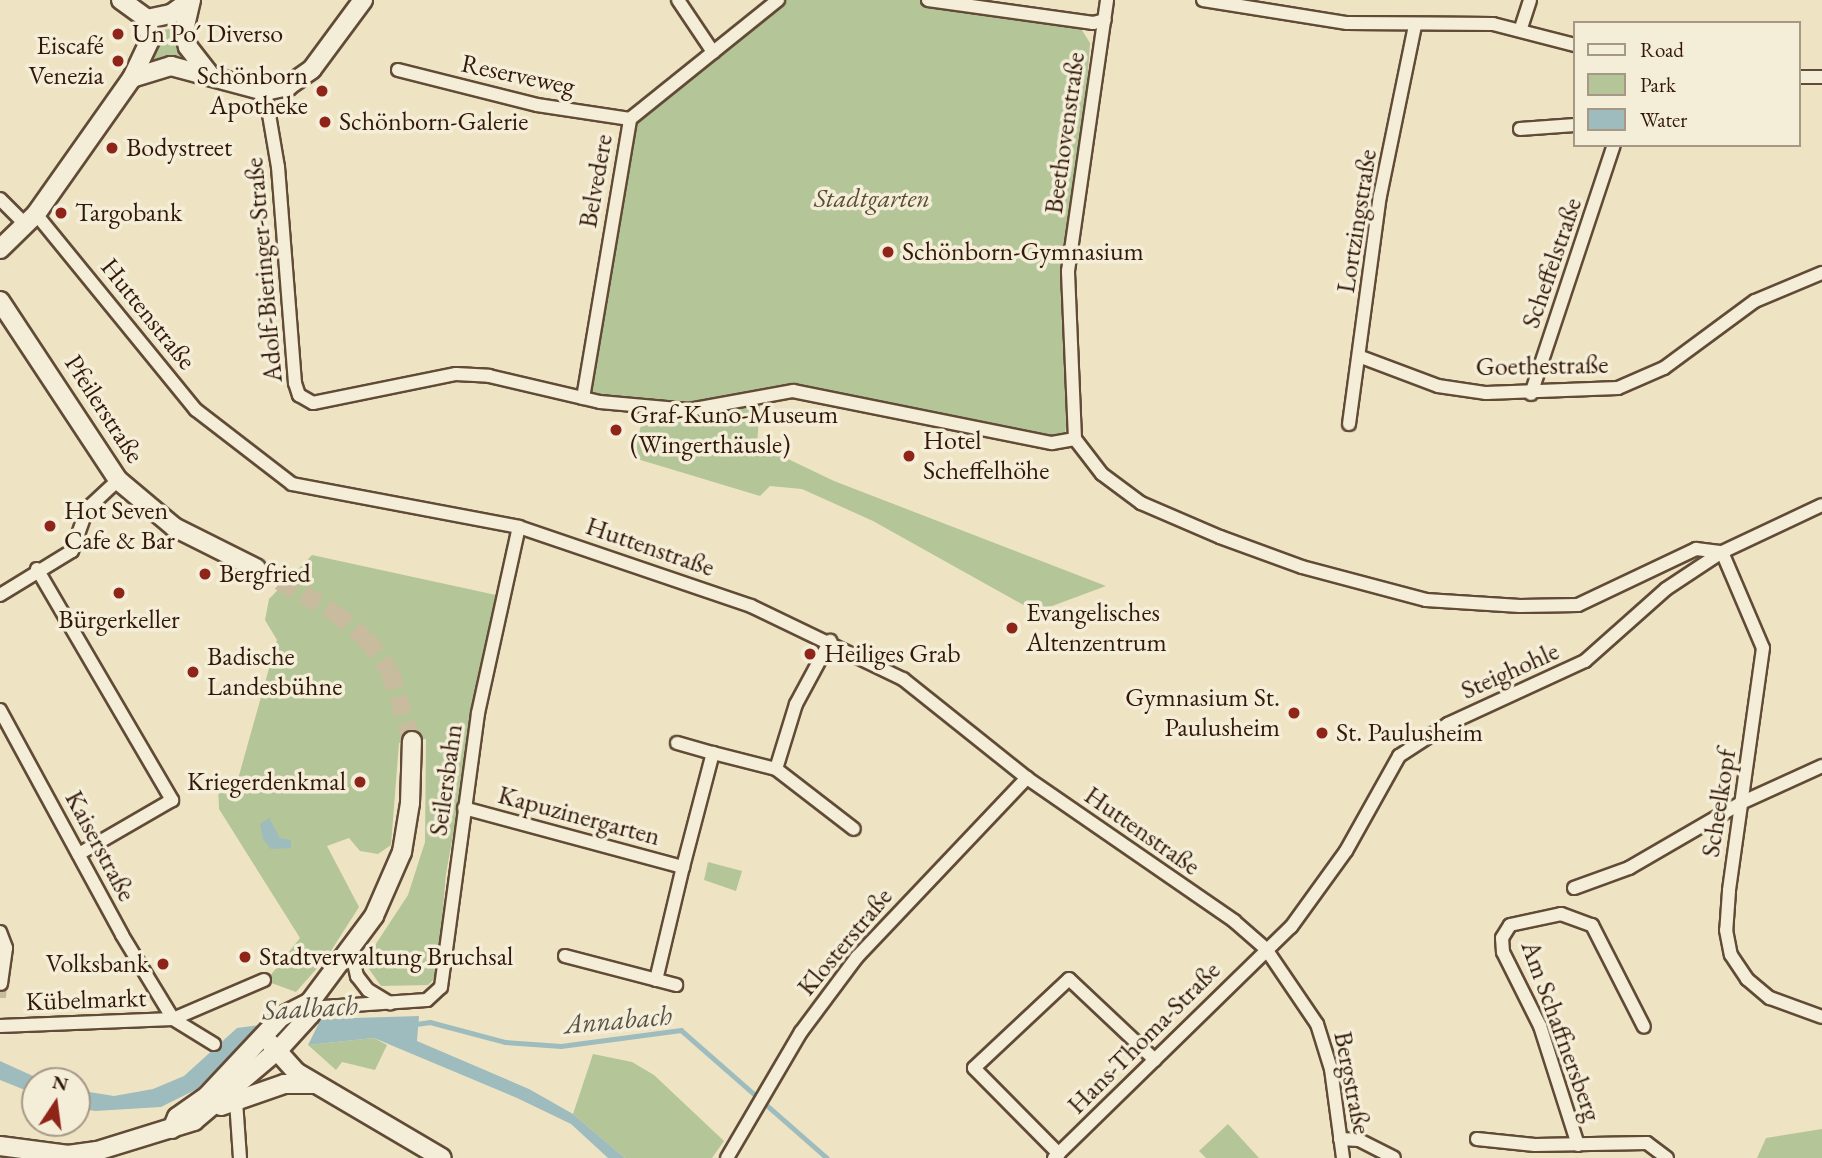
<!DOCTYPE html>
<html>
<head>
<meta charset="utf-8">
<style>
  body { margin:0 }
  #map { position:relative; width:1822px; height:1158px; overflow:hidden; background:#eee4c3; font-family:"EB Garamond",serif }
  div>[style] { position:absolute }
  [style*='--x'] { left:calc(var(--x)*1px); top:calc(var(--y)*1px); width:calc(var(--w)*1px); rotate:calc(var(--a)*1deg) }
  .green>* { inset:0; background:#b4c598 }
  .water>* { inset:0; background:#9ebcbe }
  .stream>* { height:4.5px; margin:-2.25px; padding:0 2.25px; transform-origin:2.25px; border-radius:2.25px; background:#9ebcbe }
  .street-tunnel>* { height:12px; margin-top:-6px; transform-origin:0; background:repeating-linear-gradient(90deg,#c8bb9e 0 12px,transparent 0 18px) }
  .secondary-tunnel>* { height:18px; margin-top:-9px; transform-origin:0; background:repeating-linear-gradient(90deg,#c8bb9e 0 18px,transparent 0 27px) }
  .roads { filter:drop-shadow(2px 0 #614b37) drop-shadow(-2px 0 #614b37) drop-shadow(0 2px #614b37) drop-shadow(0 -2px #614b37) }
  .street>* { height:12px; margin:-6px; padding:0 6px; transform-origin:6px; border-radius:6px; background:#f4edd8 }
  .secondary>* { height:18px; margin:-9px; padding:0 9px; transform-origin:9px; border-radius:9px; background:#f4edd8 }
  .dots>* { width:19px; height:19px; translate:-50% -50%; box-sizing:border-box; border:4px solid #f4edd8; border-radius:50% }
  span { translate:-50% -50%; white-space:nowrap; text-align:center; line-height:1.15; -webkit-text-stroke:7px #f4edd8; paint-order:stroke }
  .poi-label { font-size:26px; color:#321808 }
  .left { translate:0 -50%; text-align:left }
  .right { translate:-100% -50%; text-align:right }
  .street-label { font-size:26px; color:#321808 }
  .park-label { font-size:26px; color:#594c33; font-style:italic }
  .water-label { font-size:28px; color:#585148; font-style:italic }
  .legend { position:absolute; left:1573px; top:21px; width:228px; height:126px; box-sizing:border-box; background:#f4edd8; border:2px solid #a69885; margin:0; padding:9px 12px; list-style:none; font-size:21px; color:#321808 }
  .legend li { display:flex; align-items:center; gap:14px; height:35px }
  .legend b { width:35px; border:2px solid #a69885 }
  .north { position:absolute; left:21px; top:1067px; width:70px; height:70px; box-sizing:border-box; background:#f4edd8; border:2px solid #a69885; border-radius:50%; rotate:13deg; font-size:19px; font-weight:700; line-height:28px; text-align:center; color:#321808 }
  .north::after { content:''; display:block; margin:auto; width:24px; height:32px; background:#8f2418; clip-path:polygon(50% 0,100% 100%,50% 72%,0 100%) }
</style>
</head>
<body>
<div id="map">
  <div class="green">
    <div style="clip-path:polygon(775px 0,935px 0,1080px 27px,1090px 43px,1083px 145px,1065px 271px,1070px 389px,1065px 435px,1049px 439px,761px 392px,757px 444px,834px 481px,1106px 586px,1036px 612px,873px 521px,802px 489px,770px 486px,760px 496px,634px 458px,645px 406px,589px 394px,634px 123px)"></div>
    <div style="clip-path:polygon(178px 27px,187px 55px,150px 60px,158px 31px)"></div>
    <div style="clip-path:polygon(312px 555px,496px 595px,446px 874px,437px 976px,428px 985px,381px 986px,364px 962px,408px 895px,425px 842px,426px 739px,399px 743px,391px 845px,378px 854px,360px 851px,349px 838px,327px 846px,359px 907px,327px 957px,296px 992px,266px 981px,300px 938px,219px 809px,218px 782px,238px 779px,277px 640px,265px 620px,269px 599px)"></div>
    <div style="clip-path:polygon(708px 862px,742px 871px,736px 891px,704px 880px)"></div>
    <div style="clip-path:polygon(374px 1038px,387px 1045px,375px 1070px,342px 1062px,336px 1070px,308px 1045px)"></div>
    <div style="clip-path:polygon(593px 1054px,632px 1062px,654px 1075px,724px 1141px,712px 1158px,625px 1158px,573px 1114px)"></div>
    <div style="clip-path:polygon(1228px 1124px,1259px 1158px,1206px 1158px,1199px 1151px)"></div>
    <div style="clip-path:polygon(1822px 1129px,1822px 1158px,1757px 1158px,1766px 1138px)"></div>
  </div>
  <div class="water">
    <div style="clip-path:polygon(269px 818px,280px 838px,291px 840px,291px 848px,271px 849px,263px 839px,260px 824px)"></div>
    <div style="clip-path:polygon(419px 1016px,417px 1041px,529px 1089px,573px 1114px,625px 1158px,608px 1158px,571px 1124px,517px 1098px,374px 1038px,308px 1045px,321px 1019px)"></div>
    <div style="clip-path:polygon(260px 1025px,197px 1089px,161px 1107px,95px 1111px,77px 1108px,77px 1090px,114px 1096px,153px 1089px,184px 1076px,237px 1028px)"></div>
    <div style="clip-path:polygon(0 1061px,44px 1081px,35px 1081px,35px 1094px,0 1080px)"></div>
  </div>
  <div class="stream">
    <div style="--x:416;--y:1024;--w:14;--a:-8"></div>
    <div style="--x:430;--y:1022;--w:78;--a:14.9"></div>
    <div style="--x:505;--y:1042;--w:56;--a:4.1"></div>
    <div style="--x:561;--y:1046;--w:121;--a:-7.6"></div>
    <div style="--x:681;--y:1030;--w:194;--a:41.2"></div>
  </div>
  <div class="street-tunnel">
    <div style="--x:0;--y:998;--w:14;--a:-86"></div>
  </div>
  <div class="secondary-tunnel">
    <div style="--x:256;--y:568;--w:90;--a:29.4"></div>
    <div style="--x:334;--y:612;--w:42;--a:40.2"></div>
    <div style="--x:366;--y:639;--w:40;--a:53"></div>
    <div style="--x:390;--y:671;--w:73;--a:72.6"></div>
  </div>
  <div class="roads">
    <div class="street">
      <div style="--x:678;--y:0;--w:63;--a:56.1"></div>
      <div style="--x:928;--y:0;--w:167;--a:7.9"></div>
      <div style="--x:1093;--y:23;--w:12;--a:-14"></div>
      <div style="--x:1203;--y:0;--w:146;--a:9.1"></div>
      <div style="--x:1347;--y:23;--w:146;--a:0.4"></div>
      <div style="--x:1493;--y:24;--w:85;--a:14.4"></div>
      <div style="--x:1521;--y:28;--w:29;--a:-72"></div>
      <div style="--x:398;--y:70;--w:143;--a:14.1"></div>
      <div style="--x:537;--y:105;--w:94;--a:8.6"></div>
      <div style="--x:1799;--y:77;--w:23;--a:0"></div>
      <div style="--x:265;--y:91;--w:77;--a:80.3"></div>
      <div style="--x:278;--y:167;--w:217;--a:85.5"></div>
      <div style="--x:295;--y:383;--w:13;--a:72"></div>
      <div style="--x:299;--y:395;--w:16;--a:30"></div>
      <div style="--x:313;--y:403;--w:146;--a:-11.5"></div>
      <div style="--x:456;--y:374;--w:33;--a:3"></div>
      <div style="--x:489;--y:376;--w:114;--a:13.2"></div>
      <div style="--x:600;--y:402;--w:89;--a:5.1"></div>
      <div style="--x:689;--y:410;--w:106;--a:-10.4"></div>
      <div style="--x:793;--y:391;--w:264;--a:11.4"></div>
      <div style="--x:1052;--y:443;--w:23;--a:-10"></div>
      <div style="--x:1075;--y:439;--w:44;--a:52.4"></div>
      <div style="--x:1102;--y:474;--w:49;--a:36.6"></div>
      <div style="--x:1141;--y:503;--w:86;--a:23.3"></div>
      <div style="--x:1220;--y:537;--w:87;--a:20.1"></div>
      <div style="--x:1302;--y:567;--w:128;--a:14.9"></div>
      <div style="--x:1426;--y:600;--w:94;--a:3.7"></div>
      <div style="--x:1520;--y:606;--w:58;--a:-1"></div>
      <div style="--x:1578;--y:605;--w:131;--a:-25.4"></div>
      <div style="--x:1696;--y:549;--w:26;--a:7"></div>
      <div style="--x:1722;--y:552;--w:110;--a:-25.2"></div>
      <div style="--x:1520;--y:129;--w:55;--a:-4.2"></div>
      <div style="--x:0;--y:199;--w:35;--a:45"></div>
      <div style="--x:36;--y:214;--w:253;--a:50.8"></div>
      <div style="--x:196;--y:410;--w:121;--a:37.6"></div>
      <div style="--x:292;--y:484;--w:231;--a:10.7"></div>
      <div style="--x:519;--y:527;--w:245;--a:18.8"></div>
      <div style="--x:751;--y:606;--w:169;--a:25.7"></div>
      <div style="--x:903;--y:679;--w:159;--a:38.6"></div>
      <div style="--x:1027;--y:778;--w:252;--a:34.6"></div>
      <div style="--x:1234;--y:921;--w:43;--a:41.2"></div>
      <div style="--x:1266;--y:949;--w:91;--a:55.8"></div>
      <div style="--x:1317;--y:1024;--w:47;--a:72.7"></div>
      <div style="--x:1331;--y:1069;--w:90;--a:82.3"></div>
      <div style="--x:1361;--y:357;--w:82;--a:20.6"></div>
      <div style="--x:1438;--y:386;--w:49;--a:8.3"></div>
      <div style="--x:1486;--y:393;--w:132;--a:-2.2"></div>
      <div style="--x:1618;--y:388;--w:50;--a:-23.5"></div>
      <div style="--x:1664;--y:368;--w:113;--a:-36.4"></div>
      <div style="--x:1755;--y:301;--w:73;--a:-22.7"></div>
      <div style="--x:1531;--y:394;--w:262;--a:-71.6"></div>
      <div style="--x:583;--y:398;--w:283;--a:-80.4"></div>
      <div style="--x:630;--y:119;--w:190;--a:-38.8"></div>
      <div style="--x:1349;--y:424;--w:230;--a:-82.3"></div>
      <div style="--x:1380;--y:196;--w:174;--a:-78.4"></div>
      <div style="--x:1075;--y:439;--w:168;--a:-92.4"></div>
      <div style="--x:1068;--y:271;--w:274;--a:-81.8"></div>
      <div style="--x:37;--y:569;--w:268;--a:59.7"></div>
      <div style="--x:172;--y:800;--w:108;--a:149.9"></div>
      <div style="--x:0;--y:595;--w:84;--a:-31.4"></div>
      <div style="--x:72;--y:551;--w:45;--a:-70.3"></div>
      <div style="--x:87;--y:509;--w:42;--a:-43.1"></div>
      <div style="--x:0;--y:710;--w:256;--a:61.5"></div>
      <div style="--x:122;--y:935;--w:98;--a:58.7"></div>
      <div style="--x:173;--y:1019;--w:48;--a:31.4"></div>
      <div style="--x:677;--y:743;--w:37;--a:16"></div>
      <div style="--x:776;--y:769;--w:98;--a:37.6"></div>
      <div style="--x:464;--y:808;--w:227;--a:15.1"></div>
      <div style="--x:683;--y:867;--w:118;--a:-75.3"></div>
      <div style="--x:713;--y:753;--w:65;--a:14.3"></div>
      <div style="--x:776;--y:769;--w:68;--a:-72.9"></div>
      <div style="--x:796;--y:704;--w:72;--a:-61.6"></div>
      <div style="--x:1574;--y:888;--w:59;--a:-20"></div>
      <div style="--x:1629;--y:868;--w:132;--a:-30.1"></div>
      <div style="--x:1743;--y:802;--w:87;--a:-24.5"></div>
      <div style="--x:0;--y:932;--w:17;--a:69"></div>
      <div style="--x:6;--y:948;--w:36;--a:98"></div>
      <div style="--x:351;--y:950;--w:27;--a:77"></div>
      <div style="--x:357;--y:976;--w:18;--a:52"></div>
      <div style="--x:368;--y:990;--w:26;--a:31"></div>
      <div style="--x:565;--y:956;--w:115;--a:14.6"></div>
      <div style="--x:656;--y:980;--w:116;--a:-76.6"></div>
      <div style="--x:310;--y:1015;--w:16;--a:-30"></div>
      <div style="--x:324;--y:1007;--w:103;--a:-3.9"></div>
      <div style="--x:427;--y:1000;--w:19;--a:-43"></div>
      <div style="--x:441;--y:987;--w:276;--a:-82.3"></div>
      <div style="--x:478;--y:713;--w:190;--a:-77.6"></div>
      <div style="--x:0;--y:1026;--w:173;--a:-2.3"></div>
      <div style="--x:173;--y:1019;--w:99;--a:-23.2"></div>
      <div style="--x:236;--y:1101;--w:57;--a:86"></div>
      <div style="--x:1340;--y:1139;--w:19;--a:3"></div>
      <div style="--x:1359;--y:1140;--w:39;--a:27"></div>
      <div style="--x:1477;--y:1139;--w:58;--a:5.9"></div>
      <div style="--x:1535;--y:1145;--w:112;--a:-1"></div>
      <div style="--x:1647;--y:1143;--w:25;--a:37"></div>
      <div style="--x:1578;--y:1145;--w:125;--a:-107.7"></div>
      <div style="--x:1540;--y:1026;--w:83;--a:-116.6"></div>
      <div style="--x:1503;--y:952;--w:14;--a:-94"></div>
      <div style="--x:1502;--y:938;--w:15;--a:-58"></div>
      <div style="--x:1510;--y:925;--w:52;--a:-12.2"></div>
      <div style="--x:1561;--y:914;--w:33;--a:20"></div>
      <div style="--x:1592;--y:925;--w:114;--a:63"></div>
      <div style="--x:1059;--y:1154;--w:121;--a:-134.7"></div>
      <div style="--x:974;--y:1068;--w:130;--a:-43.1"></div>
      <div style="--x:1069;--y:979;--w:118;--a:43.3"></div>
      <div style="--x:727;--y:1158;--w:146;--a:-59.6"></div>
      <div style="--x:801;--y:1032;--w:94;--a:-53.3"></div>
      <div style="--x:857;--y:957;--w:247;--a:-46.5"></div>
      <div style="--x:1054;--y:1158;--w:331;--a:-44.3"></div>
      <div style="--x:1291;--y:927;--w:94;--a:-54.1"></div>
      <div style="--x:1346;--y:851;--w:109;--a:-60.8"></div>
      <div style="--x:1399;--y:756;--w:59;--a:-33.1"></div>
      <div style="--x:1448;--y:724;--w:151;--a:-24.7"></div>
      <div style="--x:1585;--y:661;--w:108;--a:-41.6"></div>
      <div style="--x:1666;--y:589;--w:67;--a:-33.5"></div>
      <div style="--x:1722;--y:552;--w:104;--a:66.9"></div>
      <div style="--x:1763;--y:648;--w:245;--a:98"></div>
      <div style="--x:1729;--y:891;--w:39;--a:94"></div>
      <div style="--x:1726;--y:930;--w:25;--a:79"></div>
      <div style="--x:1731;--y:955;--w:29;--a:56"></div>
      <div style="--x:1747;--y:979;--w:30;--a:40"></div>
      <div style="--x:1770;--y:998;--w:55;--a:20.1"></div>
    </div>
    <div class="secondary">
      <div style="--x:121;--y:0;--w:32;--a:36"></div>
      <div style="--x:191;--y:0;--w:32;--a:103"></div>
      <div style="--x:184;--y:31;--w:16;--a:76"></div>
      <div style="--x:188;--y:47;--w:33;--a:52"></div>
      <div style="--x:147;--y:19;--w:25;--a:-12"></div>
      <div style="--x:171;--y:14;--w:24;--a:-35"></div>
      <div style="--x:132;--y:78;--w:41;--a:-17.1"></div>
      <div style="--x:171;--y:66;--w:97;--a:14.9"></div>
      <div style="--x:265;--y:91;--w:24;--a:-12"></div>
      <div style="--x:288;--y:86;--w:29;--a:-35"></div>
      <div style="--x:312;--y:69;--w:86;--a:-53.5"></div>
      <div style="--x:0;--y:249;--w:50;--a:-44.2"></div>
      <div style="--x:36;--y:214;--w:166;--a:-54.8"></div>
      <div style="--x:132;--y:78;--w:42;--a:-64.7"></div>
      <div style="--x:150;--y:40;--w:21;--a:-98"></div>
      <div style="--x:0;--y:301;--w:214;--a:56.6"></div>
      <div style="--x:118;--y:480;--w:73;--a:40"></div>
      <div style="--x:174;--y:527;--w:92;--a:26.6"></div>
      <div style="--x:271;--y:1044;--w:38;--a:48"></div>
      <div style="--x:296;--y:1072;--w:169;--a:30.5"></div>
      <div style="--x:221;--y:1106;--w:67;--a:-19.2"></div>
      <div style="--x:284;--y:1084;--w:31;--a:0"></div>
      <div style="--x:172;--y:1129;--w:13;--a:-67"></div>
      <div style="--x:177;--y:1117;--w:37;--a:-35"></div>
      <div style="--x:207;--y:1096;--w:108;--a:-46.9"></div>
      <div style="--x:281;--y:1017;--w:33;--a:-27"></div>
      <div style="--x:310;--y:1002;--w:107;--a:-53.3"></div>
      <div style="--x:374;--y:916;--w:70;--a:-66.4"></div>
      <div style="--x:402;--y:852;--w:50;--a:-80.7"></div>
      <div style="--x:410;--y:803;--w:62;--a:-88.2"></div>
      <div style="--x:0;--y:1146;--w:69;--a:7.5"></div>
      <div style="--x:68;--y:1155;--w:29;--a:-8"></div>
      <div style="--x:97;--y:1151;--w:102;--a:-17.2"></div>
      <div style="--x:194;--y:1121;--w:113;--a:-40.3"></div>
      <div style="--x:280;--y:1048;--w:45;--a:-47.7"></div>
      <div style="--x:310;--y:1015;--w:13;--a:-90"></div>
    </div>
  </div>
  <div class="dots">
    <div style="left:118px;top:34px;background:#8f2418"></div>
    <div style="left:118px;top:61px;background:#8f2418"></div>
    <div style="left:322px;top:91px;background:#8f2418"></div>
    <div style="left:325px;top:122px;background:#8f2418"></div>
    <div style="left:112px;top:148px;background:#8f2418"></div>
    <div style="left:61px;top:213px;background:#8f2418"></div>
    <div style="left:888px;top:252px;background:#8f2418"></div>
    <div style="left:616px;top:430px;background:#8f2418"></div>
    <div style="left:909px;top:456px;background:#8f2418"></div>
    <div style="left:50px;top:526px;background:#8f2418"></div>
    <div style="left:205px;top:574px;background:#8f2418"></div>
    <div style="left:119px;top:593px;background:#8f2418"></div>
    <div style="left:1012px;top:628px;background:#8f2418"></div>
    <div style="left:810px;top:654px;background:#8f2418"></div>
    <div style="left:193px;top:672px;background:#8f2418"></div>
    <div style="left:1294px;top:713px;background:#8f2418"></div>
    <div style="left:1322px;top:733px;background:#8f2418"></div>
    <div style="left:360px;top:782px;background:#8f2418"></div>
    <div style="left:245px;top:957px;background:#8f2418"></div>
    <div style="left:163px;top:964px;background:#8f2418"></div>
  </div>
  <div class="poi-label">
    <span class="left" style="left:132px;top:34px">Un Po´ Diverso</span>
    <span class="right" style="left:104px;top:61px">Eiscafé<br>Venezia</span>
    <span class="right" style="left:308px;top:91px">Schönborn<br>Apotheke</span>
    <span class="left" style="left:339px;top:122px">Schönborn-Galerie</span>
    <span class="left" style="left:126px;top:148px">Bodystreet</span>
    <span class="left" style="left:75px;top:213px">Targobank</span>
    <span class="left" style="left:902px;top:252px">Schönborn-Gymnasium</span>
    <span class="left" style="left:630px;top:430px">Graf-Kuno-Museum<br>(Wingerthäusle)</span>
    <span class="left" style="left:923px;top:456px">Hotel<br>Scheffelhöhe</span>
    <span class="left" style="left:64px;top:526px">Hot Seven<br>Cafe &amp; Bar</span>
    <span class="left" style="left:219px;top:574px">Bergfried</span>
    <span class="left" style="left:1026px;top:628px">Evangelisches<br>Altenzentrum</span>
    <span style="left:119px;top:620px">Bürgerkeller</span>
    <span class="left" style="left:824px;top:654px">Heiliges Grab</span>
    <span class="left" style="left:207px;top:672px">Badische<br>Landesbühne</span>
    <span class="right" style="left:1280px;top:713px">Gymnasium St.<br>Paulusheim</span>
    <span class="left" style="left:1336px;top:733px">St. Paulusheim</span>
    <span class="right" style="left:346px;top:782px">Kriegerdenkmal</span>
    <span class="left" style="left:259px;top:957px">Stadtverwaltung Bruchsal</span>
    <span class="right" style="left:149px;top:964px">Volksbank</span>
  </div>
  <div class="street-label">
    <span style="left:518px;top:75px;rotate:12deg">Reserveweg</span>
    <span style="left:1065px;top:133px;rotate:-82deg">Beethovenstraße</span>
    <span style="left:596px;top:181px;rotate:-80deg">Belvedere</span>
    <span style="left:1357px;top:221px;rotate:-81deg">Lortzingstraße</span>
    <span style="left:1552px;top:263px;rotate:-71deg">Scheffelstraße</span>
    <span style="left:264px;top:270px;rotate:-95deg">Adolf-Bieringer-Straße</span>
    <span style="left:148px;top:314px;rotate:51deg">Huttenstraße</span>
    <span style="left:1542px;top:366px;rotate:-1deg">Goethestraße</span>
    <span style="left:104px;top:409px;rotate:57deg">Pfeilerstraße</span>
    <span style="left:650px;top:547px;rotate:19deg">Huttenstraße</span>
    <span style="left:1510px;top:671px;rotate:-24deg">Steighohle</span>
    <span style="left:446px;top:780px;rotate:-82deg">Seilersbahn</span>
    <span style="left:1719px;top:803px;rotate:-81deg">Scheelkopf</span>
    <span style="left:579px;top:816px;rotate:15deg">Kapuzinergarten</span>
    <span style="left:1142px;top:831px;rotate:35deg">Huttenstraße</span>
    <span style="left:100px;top:846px;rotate:62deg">Kaiserstraße</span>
    <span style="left:845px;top:942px;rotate:-50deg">Klosterstraße</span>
    <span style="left:86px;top:1000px;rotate:-2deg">Kübelmarkt</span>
    <span style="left:1561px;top:1031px;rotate:70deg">Am Schaffnersberg</span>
    <span style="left:1144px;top:1038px;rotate:-45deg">Hans-Thoma-Straße</span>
    <span style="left:1352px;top:1083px;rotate:79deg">Bergstraße</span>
  </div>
  <div class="park-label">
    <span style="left:872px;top:199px">Stadtgarten</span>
  </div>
  <div class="water-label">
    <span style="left:310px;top:1007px;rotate:-3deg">Saalbach</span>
    <span style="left:618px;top:1019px;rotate:-5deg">Annabach</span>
  </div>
  <ul class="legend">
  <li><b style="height:9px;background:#f4edd8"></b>Road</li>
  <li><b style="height:19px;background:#b4c598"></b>Park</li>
  <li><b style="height:19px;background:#9ebcbe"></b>Water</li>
  </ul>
  <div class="north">N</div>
</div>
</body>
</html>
